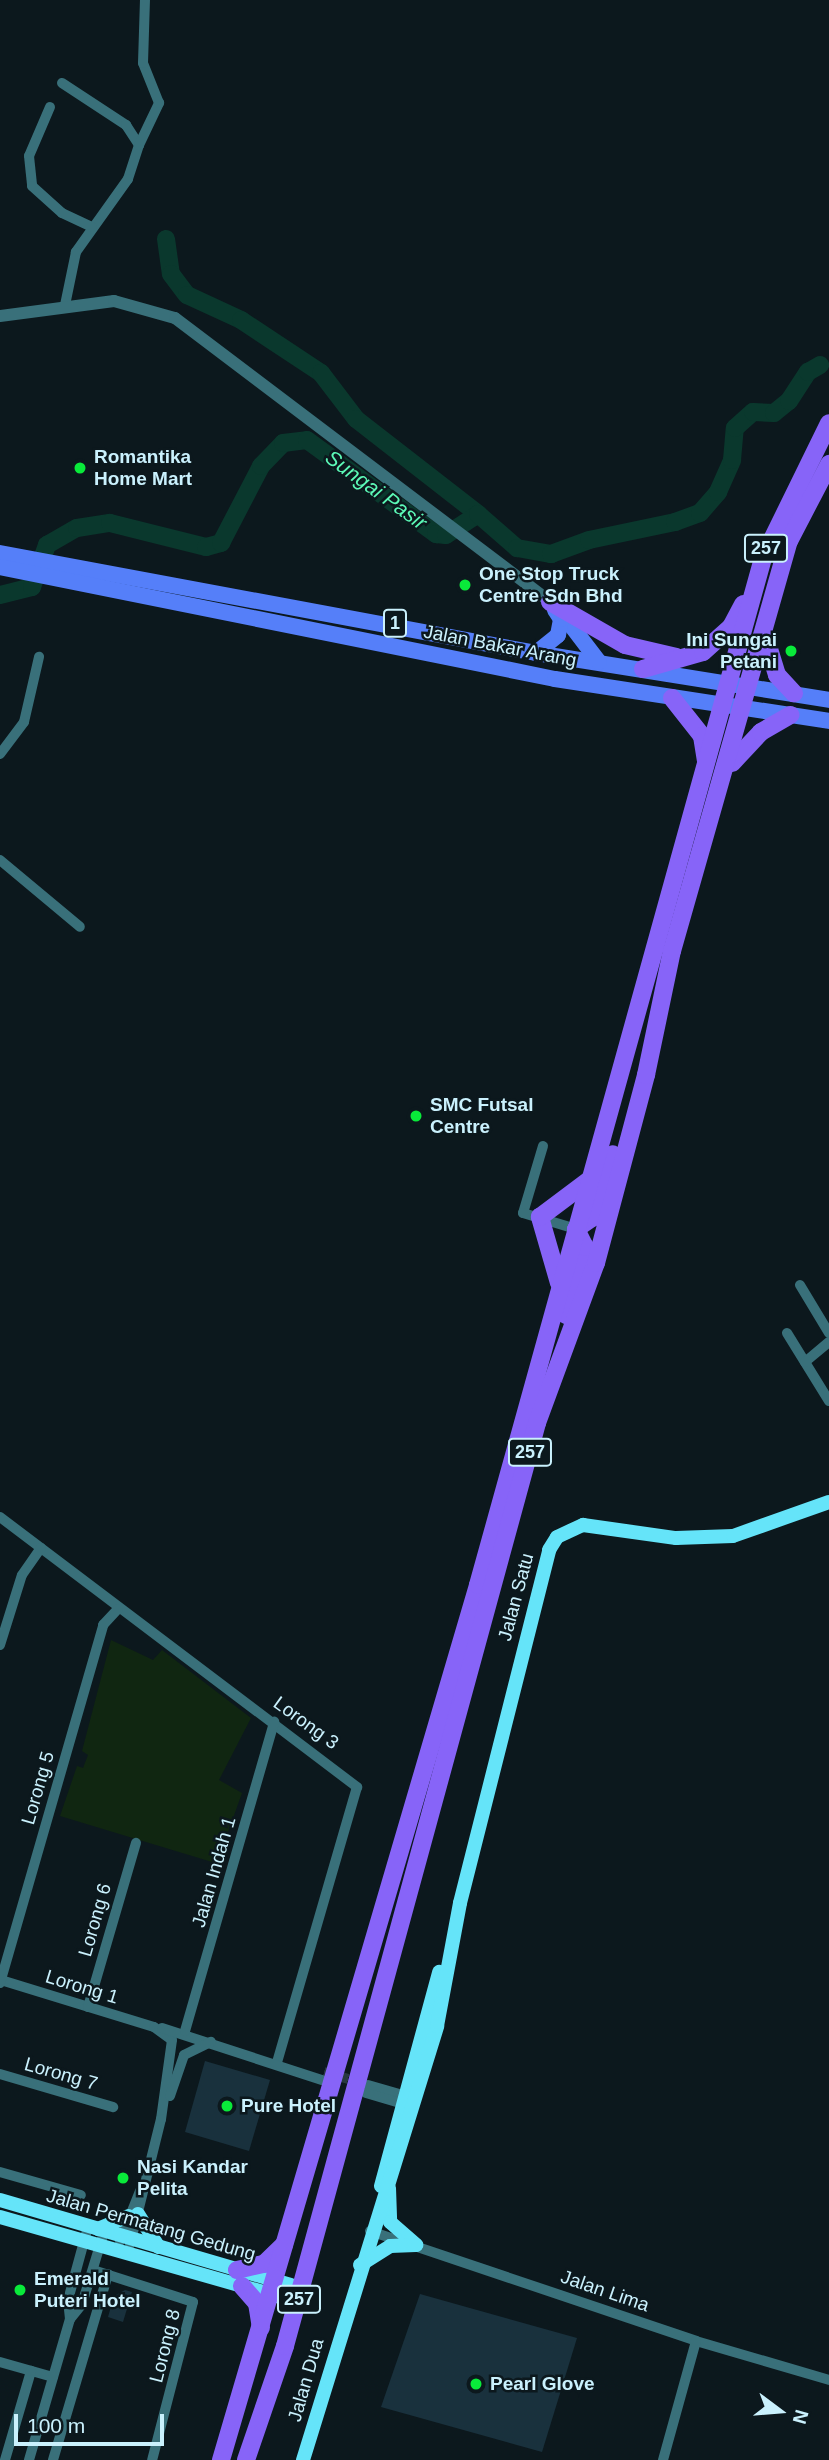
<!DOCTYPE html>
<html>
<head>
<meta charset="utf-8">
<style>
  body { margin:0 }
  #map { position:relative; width:829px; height:2460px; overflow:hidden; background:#0c181d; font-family:Arial,sans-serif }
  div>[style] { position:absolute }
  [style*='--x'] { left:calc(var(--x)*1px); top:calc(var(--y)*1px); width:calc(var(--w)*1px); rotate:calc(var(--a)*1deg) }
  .green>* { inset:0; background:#102611 }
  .river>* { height:18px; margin:-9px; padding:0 9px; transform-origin:9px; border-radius:9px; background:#0a382d }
  .building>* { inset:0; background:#19313d }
  .minor-tunnel>* { height:10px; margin-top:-5px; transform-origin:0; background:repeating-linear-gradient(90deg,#28393f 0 10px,transparent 0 15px) }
  .minor>* { height:10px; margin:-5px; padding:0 5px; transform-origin:5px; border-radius:5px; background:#39707a }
  .tertiary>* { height:12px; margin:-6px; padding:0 6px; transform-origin:6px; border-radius:6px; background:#39707a }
  .secondary>* { height:14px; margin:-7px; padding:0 7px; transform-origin:7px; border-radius:7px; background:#65e4f9 }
  .primary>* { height:16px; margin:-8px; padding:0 8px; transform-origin:8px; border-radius:8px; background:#557ff9 }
  .trunk>* { height:18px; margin:-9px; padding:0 9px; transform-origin:9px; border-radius:9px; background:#8764f8 }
  .dots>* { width:19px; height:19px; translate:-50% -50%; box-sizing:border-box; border:4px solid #0c181d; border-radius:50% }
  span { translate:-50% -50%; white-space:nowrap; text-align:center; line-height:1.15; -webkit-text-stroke:5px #0c181d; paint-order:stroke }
  .shield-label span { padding:2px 5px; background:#0c181d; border:2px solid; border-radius:5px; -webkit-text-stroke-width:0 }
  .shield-label { font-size:18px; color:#caf1fd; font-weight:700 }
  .poi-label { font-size:19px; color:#caf1fd; font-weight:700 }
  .left { translate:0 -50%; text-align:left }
  .right { translate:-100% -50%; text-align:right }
  .street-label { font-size:19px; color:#caf1fd }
  .water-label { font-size:21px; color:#5cf9b7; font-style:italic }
  .north { position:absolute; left:745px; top:2376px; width:70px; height:70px; -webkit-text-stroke:5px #0c181d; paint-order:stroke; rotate:106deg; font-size:19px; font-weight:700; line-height:28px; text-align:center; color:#caf1fd }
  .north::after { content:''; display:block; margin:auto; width:24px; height:32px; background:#caf1fd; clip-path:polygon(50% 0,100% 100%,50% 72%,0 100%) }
  .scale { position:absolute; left:14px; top:2414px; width:150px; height:32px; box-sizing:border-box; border:4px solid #caf1fd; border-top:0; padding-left:9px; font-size:21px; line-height:24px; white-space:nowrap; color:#caf1fd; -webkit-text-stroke:5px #0c181d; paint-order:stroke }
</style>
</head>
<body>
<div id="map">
  <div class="green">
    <div style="clip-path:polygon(111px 1640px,153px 1660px,162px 1650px,251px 1718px,219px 1780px,242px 1793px,222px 1849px,226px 1851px,222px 1865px,60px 1816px,77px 1766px,83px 1768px,88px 1755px,82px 1751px)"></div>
  </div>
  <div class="river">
    <div style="--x:166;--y:239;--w:35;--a:82"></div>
    <div style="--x:171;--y:274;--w:26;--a:53"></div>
    <div style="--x:187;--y:295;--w:60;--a:24.8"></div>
    <div style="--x:241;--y:320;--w:96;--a:33.5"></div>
    <div style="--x:321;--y:373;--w:58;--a:52.7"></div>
    <div style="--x:356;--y:419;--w:155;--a:37.9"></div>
    <div style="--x:0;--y:595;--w:33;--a:-14"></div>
    <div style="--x:32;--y:587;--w:45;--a:-70.3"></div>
    <div style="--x:47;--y:545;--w:34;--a:-30"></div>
    <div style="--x:77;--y:528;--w:33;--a:-9"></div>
    <div style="--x:110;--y:523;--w:99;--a:14"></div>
    <div style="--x:206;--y:547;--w:16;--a:-15"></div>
    <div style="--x:221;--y:543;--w:87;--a:-62.5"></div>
    <div style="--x:261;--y:466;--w:32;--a:-46"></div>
    <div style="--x:283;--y:443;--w:24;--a:-7"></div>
    <div style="--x:307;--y:440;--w:160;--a:36.1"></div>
    <div style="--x:436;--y:534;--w:10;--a:6"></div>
    <div style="--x:446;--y:535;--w:38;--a:-33"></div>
    <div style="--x:478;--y:514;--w:52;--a:41.1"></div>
    <div style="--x:517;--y:548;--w:35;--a:10"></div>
    <div style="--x:551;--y:554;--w:40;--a:-20.2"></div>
    <div style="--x:589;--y:540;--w:88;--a:-11.8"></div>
    <div style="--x:675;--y:522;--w:27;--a:-20"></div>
    <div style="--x:700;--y:513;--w:28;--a:-49"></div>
    <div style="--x:718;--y:492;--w:35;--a:-66"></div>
    <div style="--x:732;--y:460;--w:32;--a:-85"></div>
    <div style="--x:735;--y:428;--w:24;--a:-42"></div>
    <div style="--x:753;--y:412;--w:21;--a:3"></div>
    <div style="--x:774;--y:413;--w:19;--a:-39"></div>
    <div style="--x:789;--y:401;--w:35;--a:-57"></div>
    <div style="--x:808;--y:372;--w:14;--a:-30"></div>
  </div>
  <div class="building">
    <div style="clip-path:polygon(205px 2061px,270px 2080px,249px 2151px,185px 2132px)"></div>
    <div style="clip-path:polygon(125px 2290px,132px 2292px,123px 2322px,108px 2317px,114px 2296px)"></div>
    <div style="clip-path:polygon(420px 2294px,577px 2338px,542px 2452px,381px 2407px)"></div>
  </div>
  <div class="minor-tunnel">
    <div style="--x:324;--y:2072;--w:40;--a:16"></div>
  </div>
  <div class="minor">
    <div style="--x:62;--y:83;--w:77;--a:33.3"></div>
    <div style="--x:126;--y:125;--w:24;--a:57"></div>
    <div style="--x:139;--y:145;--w:36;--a:108"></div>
    <div style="--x:128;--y:179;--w:90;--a:125.5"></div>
    <div style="--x:76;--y:252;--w:54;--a:101.7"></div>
    <div style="--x:50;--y:107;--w:53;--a:113.2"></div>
    <div style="--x:29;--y:156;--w:30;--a:84"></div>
    <div style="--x:32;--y:186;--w:40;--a:42"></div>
    <div style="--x:62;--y:213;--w:33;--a:25"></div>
    <div style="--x:139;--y:145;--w:47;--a:-64.5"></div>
    <div style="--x:159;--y:103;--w:43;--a:-111.8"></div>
    <div style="--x:143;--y:63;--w:63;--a:-88.2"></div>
    <div style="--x:0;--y:754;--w:40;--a:-53"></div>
    <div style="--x:24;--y:722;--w:67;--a:-77"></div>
    <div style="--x:0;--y:860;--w:104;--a:39.9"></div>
    <div style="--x:543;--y:1146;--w:70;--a:106.6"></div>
    <div style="--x:523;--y:1213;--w:55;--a:16.8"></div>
    <div style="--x:800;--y:1285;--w:56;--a:58.9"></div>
    <div style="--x:787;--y:1333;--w:80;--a:58.3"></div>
    <div style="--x:805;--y:1362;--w:31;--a:-40"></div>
    <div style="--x:0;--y:1517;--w:448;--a:37.1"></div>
    <div style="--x:357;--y:1787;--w:287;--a:106.2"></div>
    <div style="--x:0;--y:1645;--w:73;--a:-72.6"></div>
    <div style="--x:22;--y:1575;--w:33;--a:-55"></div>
    <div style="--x:1;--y:1980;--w:160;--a:17.1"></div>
    <div style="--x:154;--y:2027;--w:22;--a:36"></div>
    <div style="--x:172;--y:2040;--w:80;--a:97.9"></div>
    <div style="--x:161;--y:2119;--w:129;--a:103.9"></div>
    <div style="--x:0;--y:1983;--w:373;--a:-73.9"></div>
    <div style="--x:103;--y:1625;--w:22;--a:-47"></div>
    <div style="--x:88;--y:2007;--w:171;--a:-73.7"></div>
    <div style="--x:162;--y:2028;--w:168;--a:18"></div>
    <div style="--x:185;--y:2031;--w:322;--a:-73.9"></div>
    <div style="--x:0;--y:2074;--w:118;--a:16.3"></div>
    <div style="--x:368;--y:2085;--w:47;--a:16.1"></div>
    <div style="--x:366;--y:2093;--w:46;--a:16.5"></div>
    <div style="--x:170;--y:2096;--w:43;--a:-71.1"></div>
    <div style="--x:184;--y:2055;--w:30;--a:-26"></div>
    <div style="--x:0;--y:2172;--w:84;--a:15.9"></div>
    <div style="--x:370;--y:2231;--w:344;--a:18.6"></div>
    <div style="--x:696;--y:2341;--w:139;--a:16.3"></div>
    <div style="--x:120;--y:2241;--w:54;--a:-68.2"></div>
    <div style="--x:93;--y:2270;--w:105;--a:17.7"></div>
    <div style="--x:193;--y:2302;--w:163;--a:104.5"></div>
    <div style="--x:70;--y:2319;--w:19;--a:-96"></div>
    <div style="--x:68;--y:2300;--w:76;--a:-74.7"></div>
    <div style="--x:0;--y:2362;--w:55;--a:15.8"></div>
    <div style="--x:5;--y:2460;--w:93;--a:-73.7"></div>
    <div style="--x:29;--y:2460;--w:147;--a:-73.8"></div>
    <div style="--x:70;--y:2319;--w:19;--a:-51"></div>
    <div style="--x:82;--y:2304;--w:75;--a:-73"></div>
    <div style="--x:53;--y:2460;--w:194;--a:-73.5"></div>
    <div style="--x:663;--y:2460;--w:123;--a:-74.5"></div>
  </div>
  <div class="tertiary">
    <div style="--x:0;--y:316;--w:115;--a:-7.5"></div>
    <div style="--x:114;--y:301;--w:63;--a:15.6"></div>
    <div style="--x:175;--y:318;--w:470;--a:37.1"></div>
  </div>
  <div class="secondary">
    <div style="--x:381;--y:2186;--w:222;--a:-74.8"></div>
    <div style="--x:389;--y:2188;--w:34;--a:88"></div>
    <div style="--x:390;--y:2222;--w:35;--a:41"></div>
    <div style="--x:0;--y:2200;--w:303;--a:16.3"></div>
    <div style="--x:138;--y:2214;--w:39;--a:58"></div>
    <div style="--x:0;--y:2217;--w:299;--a:15.9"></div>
    <div style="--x:98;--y:2229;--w:33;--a:-23"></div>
    <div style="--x:360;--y:2265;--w:36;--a:-32"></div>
    <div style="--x:390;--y:2246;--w:26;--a:-2"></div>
    <div style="--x:303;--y:2460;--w:454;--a:-72.8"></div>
    <div style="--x:437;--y:2026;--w:125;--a:-79.4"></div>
    <div style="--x:460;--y:1903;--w:364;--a:-75.8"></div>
    <div style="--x:549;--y:1550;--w:15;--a:-58"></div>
    <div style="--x:557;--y:1537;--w:29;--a:-25"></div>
    <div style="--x:583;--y:1525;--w:94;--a:8"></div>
    <div style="--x:676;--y:1538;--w:57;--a:-2"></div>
    <div style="--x:733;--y:1536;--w:102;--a:-19.5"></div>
  </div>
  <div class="primary">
    <div style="--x:0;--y:553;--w:545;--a:10.57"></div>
    <div style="--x:536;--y:653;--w:297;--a:9.1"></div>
    <div style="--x:0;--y:567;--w:566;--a:11.41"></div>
    <div style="--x:555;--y:679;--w:277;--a:8.7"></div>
    <div style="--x:560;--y:611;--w:64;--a:52.6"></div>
    <div style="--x:536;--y:653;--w:28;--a:-39"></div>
    <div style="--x:558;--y:635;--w:16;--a:-79"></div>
    <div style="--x:561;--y:619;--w:11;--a:-124"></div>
  </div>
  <div class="trunk">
    <div style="--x:550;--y:602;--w:86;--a:29.8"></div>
    <div style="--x:625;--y:645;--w:53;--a:13"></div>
    <div style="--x:765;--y:636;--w:41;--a:72.9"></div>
    <div style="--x:777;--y:675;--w:25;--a:47"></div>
    <div style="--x:643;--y:669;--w:62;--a:-15.8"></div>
    <div style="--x:703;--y:652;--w:38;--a:-42"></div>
    <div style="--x:731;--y:627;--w:26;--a:-62"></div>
    <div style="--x:672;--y:698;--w:48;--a:51.7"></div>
    <div style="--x:702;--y:736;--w:24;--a:81"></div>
    <div style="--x:732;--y:763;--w:42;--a:-46.9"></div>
    <div style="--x:761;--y:732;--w:34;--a:-30"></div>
    <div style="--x:576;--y:1229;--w:19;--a:-35"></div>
    <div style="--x:592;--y:1218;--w:67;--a:-71.8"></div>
    <div style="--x:559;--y:1283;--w:69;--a:-106.1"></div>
    <div style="--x:540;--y:1217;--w:60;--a:-36.9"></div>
    <div style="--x:566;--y:1315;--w:71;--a:-74.4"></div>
    <div style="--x:585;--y:1247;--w:20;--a:-117"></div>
    <div style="--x:237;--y:2270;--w:28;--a:-13"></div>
    <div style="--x:264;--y:2264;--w:28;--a:-44"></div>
    <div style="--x:242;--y:2286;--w:23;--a:49"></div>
    <div style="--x:257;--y:2303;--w:25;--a:81"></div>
    <div style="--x:221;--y:2460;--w:912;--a:-73.63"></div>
    <div style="--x:478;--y:1585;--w:1066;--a:-74.49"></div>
    <div style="--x:763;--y:558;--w:150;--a:-63.9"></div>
    <div style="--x:246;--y:2460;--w:120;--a:-71.1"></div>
    <div style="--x:285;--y:2346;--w:957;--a:-74.73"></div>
    <div style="--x:537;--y:1423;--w:171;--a:-69.8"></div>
    <div style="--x:596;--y:1263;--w:195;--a:-75.1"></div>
    <div style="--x:646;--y:1075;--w:127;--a:-78.2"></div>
    <div style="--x:672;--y:951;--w:426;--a:-74.1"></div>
    <div style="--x:789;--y:541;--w:87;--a:-62.5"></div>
  </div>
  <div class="dots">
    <div style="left:80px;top:468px;background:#09ea3a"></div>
    <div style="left:465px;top:585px;background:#09ea3a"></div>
    <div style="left:791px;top:651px;background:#09ea3a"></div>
    <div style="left:416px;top:1116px;background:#09ea3a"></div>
    <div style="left:227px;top:2106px;background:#09ea3a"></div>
    <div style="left:123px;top:2178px;background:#09ea3a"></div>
    <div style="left:20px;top:2290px;background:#09ea3a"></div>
    <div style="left:476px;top:2384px;background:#09ea3a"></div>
  </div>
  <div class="shield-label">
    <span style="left:766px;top:548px">257</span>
    <span style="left:395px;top:623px">1</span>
    <span style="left:530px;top:1452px">257</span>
    <span style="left:299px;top:2299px">257</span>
  </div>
  <div class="poi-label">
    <span class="left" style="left:94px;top:468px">Romantika<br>Home Mart</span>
    <span class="left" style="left:479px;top:585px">One Stop Truck<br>Centre Sdn Bhd</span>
    <span class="right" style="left:777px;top:651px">Ini Sungai<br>Petani</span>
    <span class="left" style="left:430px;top:1116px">SMC Futsal<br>Centre</span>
    <span class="left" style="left:241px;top:2106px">Pure Hotel</span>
    <span class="left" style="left:137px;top:2178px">Nasi Kandar<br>Pelita</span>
    <span class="left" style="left:34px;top:2290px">Emerald<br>Puteri Hotel</span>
    <span class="left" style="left:490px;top:2384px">Pearl Glove</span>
  </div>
  <div class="street-label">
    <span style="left:500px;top:646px;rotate:11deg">Jalan Bakar Arang</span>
    <span style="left:516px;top:1597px;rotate:-75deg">Jalan Satu</span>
    <span style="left:306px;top:1723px;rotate:36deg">Lorong 3</span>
    <span style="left:38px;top:1788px;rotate:-74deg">Lorong 5</span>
    <span style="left:214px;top:1872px;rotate:-74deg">Jalan Indah 1</span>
    <span style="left:95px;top:1920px;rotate:-74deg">Lorong 6</span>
    <span style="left:82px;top:1987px;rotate:17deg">Lorong 1</span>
    <span style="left:61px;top:2074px;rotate:16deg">Lorong 7</span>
    <span style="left:151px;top:2225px;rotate:16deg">Jalan Permatang Gedung</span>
    <span style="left:605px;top:2291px;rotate:19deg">Jalan Lima</span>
    <span style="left:165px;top:2346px;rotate:-76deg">Lorong 8</span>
    <span style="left:306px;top:2380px;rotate:-74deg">Jalan Dua</span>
  </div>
  <div class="water-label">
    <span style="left:376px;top:490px;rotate:36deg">Sungai Pasir</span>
  </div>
  <div class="north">N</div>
  <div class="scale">100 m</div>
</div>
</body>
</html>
